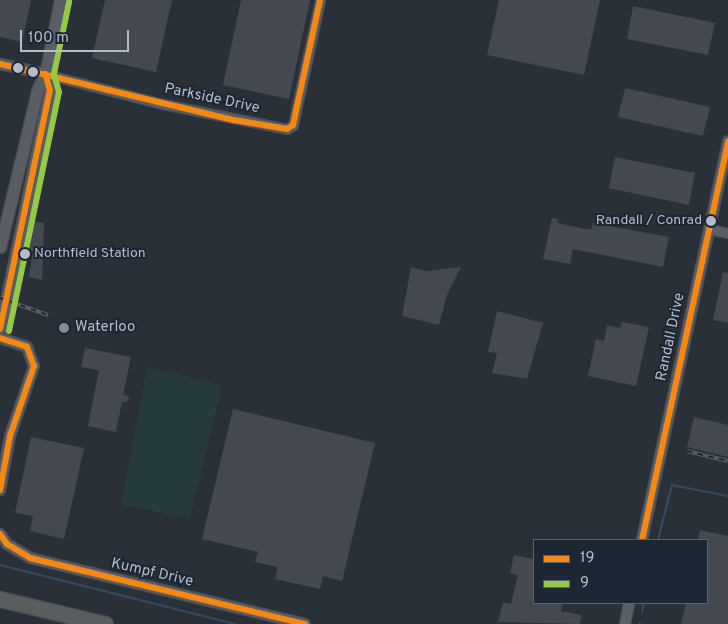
<!DOCTYPE html>
<html>
<head>
<meta charset="utf-8">
<style>
  body { margin:0 }
  #map { position:relative; width:728px; height:624px; overflow:hidden; background:#2a3038; font-family:Overpass,sans-serif }
  div>[style] { position:absolute }
  [style*='--x'] { left:calc(var(--x)*1px); top:calc(var(--y)*1px); width:calc(var(--w)*1px); rotate:calc(var(--a)*1deg) }
  .green>* { inset:0; background:#273a3e }
  .stream>* { height:2px; margin:-1px; padding:0 1px; transform-origin:1px; border-radius:1px; background:#384963 }
  .building>* { inset:0; background:#444950 }
  .roads { filter:drop-shadow(1px 0 #484c53) drop-shadow(-1px 0 #484c53) drop-shadow(0 1px #484c53) drop-shadow(0 -1px #484c53) }
  .minor>* { height:9px; margin:-4.5px; padding:0 4.5px; transform-origin:4.5px; border-radius:4.5px; background:#5a5e66 }
  .tertiary>* { height:10px; margin:-5px; padding:0 5px; transform-origin:5px; border-radius:5px; background:#5a5e66 }
  .secondary>* { height:11px; margin:-5.5px; padding:0 5.5px; transform-origin:5.5px; border-radius:5.5px; background:#595d64 }
  .motorway>* { height:15px; margin:-7.5px; padding:0 7.5px; transform-origin:7.5px; border-radius:7.5px; background:#5a5d60 }
  .rail>* { height:4px; margin-top:-2px; transform-origin:0; background:repeating-linear-gradient(90deg,#1d2633 0 5.5px,#595d64 0 11px); box-sizing:border-box; border-block:1px solid #595d64 }
  .bus-1>* { height:6px; margin:-3px; padding:0 3px; transform-origin:3px; border-radius:3px; background:#f78814 }
  .bus-2>* { height:6px; margin:-3px; padding:0 3px; transform-origin:3px; border-radius:3px; background:#94c947 }
  .dots>* { width:14px; height:14px; translate:-50% -50%; box-sizing:border-box; border:2px solid #1d2633; border-radius:50% }
  span { translate:-50% -50%; white-space:nowrap; text-align:center; line-height:1.15; -webkit-text-stroke:4px #1d2633; paint-order:stroke }
  .bus-label { font-size:14px; color:#b4bcc9 }
  .right { translate:-100% -50%; text-align:right }
  .left { translate:0 -50%; text-align:left }
  .street-label { font-size:15px; color:#b4bcc9 }
  .poi-label { font-size:15px; color:#b4bcc9 }
  .legend { position:absolute; left:533px; top:539px; width:175px; height:65px; box-sizing:border-box; background:#1d2633; border:1px solid #59626f; margin:0; padding:6px 9px; list-style:none; font-size:15px; color:#b4bcc9 }
  .legend li { display:flex; align-items:center; gap:10px; height:25px }
  .legend b { width:25px; border:1px solid #59626f }
  .scale { position:absolute; left:20px; top:30px; width:109px; height:22px; box-sizing:border-box; border:2px solid #b4bcc9; border-top:0; padding-left:6px; font-size:15px; line-height:18px; white-space:nowrap; color:#b4bcc9; -webkit-text-stroke:4px #1d2633; paint-order:stroke }
</style>
</head>
<body>
<div id="map">
  <div class="green">
    <div style="clip-path:polygon(147px 367px,222px 385px,190px 519px,121px 504px)"></div>
  </div>
  <div class="stream">
    <div style="--x:658;--y:540;--w:57;--a:-75.7"></div>
    <div style="--x:672;--y:485;--w:57;--a:11.1"></div>
    <div style="--x:0;--y:565;--w:242;--a:14.1"></div>
    <div style="--x:642;--y:612;--w:9;--a:-77"></div>
    <div style="--x:640;--y:624;--w:1;--a:-90"></div>
  </div>
  <div class="building">
    <div style="clip-path:polygon(0 0,31px 0,22px 42px,0 37px)"></div>
    <div style="clip-path:polygon(105px 0,172px 0,156px 72px,92px 58px)"></div>
    <div style="clip-path:polygon(241px 0,310px 0,289px 99px,223px 85px)"></div>
    <div style="clip-path:polygon(499px 0,600px 0,584px 75px,487px 55px)"></div>
    <div style="clip-path:polygon(633px 6px,715px 23px,708px 55px,627px 39px)"></div>
    <div style="clip-path:polygon(625px 88px,710px 107px,703px 136px,618px 117px)"></div>
    <div style="clip-path:polygon(615px 157px,695px 173px,689px 205px,609px 188px)"></div>
    <div style="clip-path:polygon(552px 218px,558px 219px,557px 223px,591px 230px,593px 223px,669px 237px,663px 267px,573px 249px,570px 264px,543px 259px)"></div>
    <div style="clip-path:polygon(32px 221px,44px 223px,42px 280px,29px 277px,33px 251px,27px 249px)"></div>
    <div style="clip-path:polygon(411px 267px,425px 271px,461px 267px,447px 295px,439px 325px,402px 316px)"></div>
    <div style="clip-path:polygon(723px 272px,728px 273px,728px 323px,713px 320px)"></div>
    <div style="clip-path:polygon(497px 311px,543px 323px,527px 379px,492px 373px,497px 353px,488px 352px)"></div>
    <div style="clip-path:polygon(622px 322px,649px 327px,636px 386px,588px 376px,596px 339px,604px 341px,607px 325px,620px 328px)"></div>
    <div style="clip-path:polygon(85px 348px,131px 357px,123px 395px,129px 396px,128px 401px,122px 402px,116px 432px,88px 426px,99px 370px,81px 367px)"></div>
    <div style="clip-path:polygon(233px 409px,375px 443px,342px 581px,323px 576px,320px 589px,275px 579px,278px 567px,255px 562px,258px 552px,202px 539px)"></div>
    <div style="clip-path:polygon(694px 417px,728px 425px,728px 457px,687px 447px)"></div>
    <div style="clip-path:polygon(31px 437px,84px 448px,64px 539px,30px 531px,33px 516px,15px 513px)"></div>
    <div style="clip-path:polygon(700px 530px,728px 536px,728px 624px,681px 624px,686px 603px,707px 603px,707px 540px,698px 540px)"></div>
    <div style="clip-path:polygon(514px 555px,534px 559px,534px 603px,563px 603px,561px 611px,582px 615px,580px 624px,498px 622px,503px 602px,511px 604px,518px 575px,510px 573px)"></div>
  </div>
  <div class="roads">
    <div class="minor">
      <div style="--x:45;--y:74;--w:122;--a:14.3"></div>
      <div style="--x:163;--y:104;--w:126;--a:11.4"></div>
      <div style="--x:287;--y:129;--w:7;--a:-34"></div>
      <div style="--x:293;--y:125;--w:128;--a:-77.8"></div>
      <div style="--x:710;--y:229;--w:18;--a:13"></div>
    </div>
    <div class="tertiary">
      <div style="--x:0;--y:64;--w:46;--a:12.5"></div>
      <div style="--x:0;--y:338;--w:28;--a:18"></div>
      <div style="--x:27;--y:347;--w:20;--a:70"></div>
      <div style="--x:34;--y:366;--w:74;--a:108.9"></div>
      <div style="--x:10;--y:436;--w:55;--a:100.5"></div>
      <div style="--x:0;--y:534;--w:12;--a:55"></div>
      <div style="--x:7;--y:544;--w:27;--a:31"></div>
      <div style="--x:30;--y:558;--w:283;--a:13.5"></div>
      <div style="--x:642;--y:540;--w:408;--a:-77.8"></div>
      <div style="--x:625;--y:624;--w:21;--a:-79"></div>
    </div>
    <div class="secondary">
      <div style="--x:0;--y:247;--w:163;--a:-76.6"></div>
      <div style="--x:38;--y:88;--w:16;--a:-63"></div>
      <div style="--x:45;--y:74;--w:76;--a:-78.5"></div>
      <div style="--x:0;--y:329;--w:244;--a:-78.2"></div>
      <div style="--x:50;--y:90;--w:17;--a:-107"></div>
    </div>
    <div class="motorway">
      <div style="--x:0;--y:599;--w:108;--a:13.4"></div>
    </div>
  </div>
  <div class="rail">
    <div style="--x:0;--y:298;--w:51;--a:19.5"></div>
    <div style="--x:687;--y:451;--w:42;--a:13.7"></div>
  </div>
  <div class="bus-1">
    <div style="--x:0;--y:64;--w:241;--a:13.5"></div>
    <div style="--x:234;--y:120;--w:54;--a:9.6"></div>
    <div style="--x:287;--y:129;--w:7;--a:-34"></div>
    <div style="--x:293;--y:125;--w:128;--a:-77.8"></div>
    <div style="--x:0;--y:329;--w:244;--a:-78.2"></div>
    <div style="--x:50;--y:90;--w:17;--a:-107"></div>
    <div style="--x:0;--y:338;--w:28;--a:18"></div>
    <div style="--x:27;--y:347;--w:20;--a:70"></div>
    <div style="--x:34;--y:366;--w:74;--a:108.9"></div>
    <div style="--x:10;--y:436;--w:55;--a:100.5"></div>
    <div style="--x:0;--y:534;--w:12;--a:55"></div>
    <div style="--x:7;--y:544;--w:27;--a:31"></div>
    <div style="--x:30;--y:558;--w:283;--a:13.5"></div>
    <div style="--x:642;--y:540;--w:408;--a:-77.8"></div>
  </div>
  <div class="bus-2">
    <div style="--x:9;--y:331;--w:244;--a:-78.2"></div>
    <div style="--x:59;--y:92;--w:19;--a:-106"></div>
    <div style="--x:54;--y:74;--w:74;--a:-78.2"></div>
  </div>
  <div class="dots">
    <div style="left:18px;top:68px;background:#b4bcc9"></div>
    <div style="left:33px;top:72px;background:#b4bcc9"></div>
    <div style="left:711px;top:221px;background:#b4bcc9"></div>
    <div style="left:25px;top:254px;background:#b4bcc9"></div>
    <div style="left:64px;top:328px;background:#848b96"></div>
  </div>
  <div class="bus-label">
    <span class="right" style="left:702px;top:221px">Randall / Conrad</span>
    <span class="left" style="left:34px;top:254px">Northfield Station</span>
  </div>
  <div class="street-label">
    <span style="left:212px;top:99px;rotate:12deg">Parkside Drive</span>
    <span style="left:671px;top:337px;rotate:-78deg">Randall Drive</span>
    <span style="left:152px;top:573px;rotate:13deg">Kumpf Drive</span>
  </div>
  <div class="poi-label">
    <span class="left" style="left:75px;top:328px">Waterloo</span>
  </div>
  <ul class="legend">
  <li><b style="height:6px;background:#f78814"></b>19</li>
  <li><b style="height:6px;background:#94c947"></b>9</li>
  </ul>
  <div class="scale">100 m</div>
</div>
</body>
</html>
